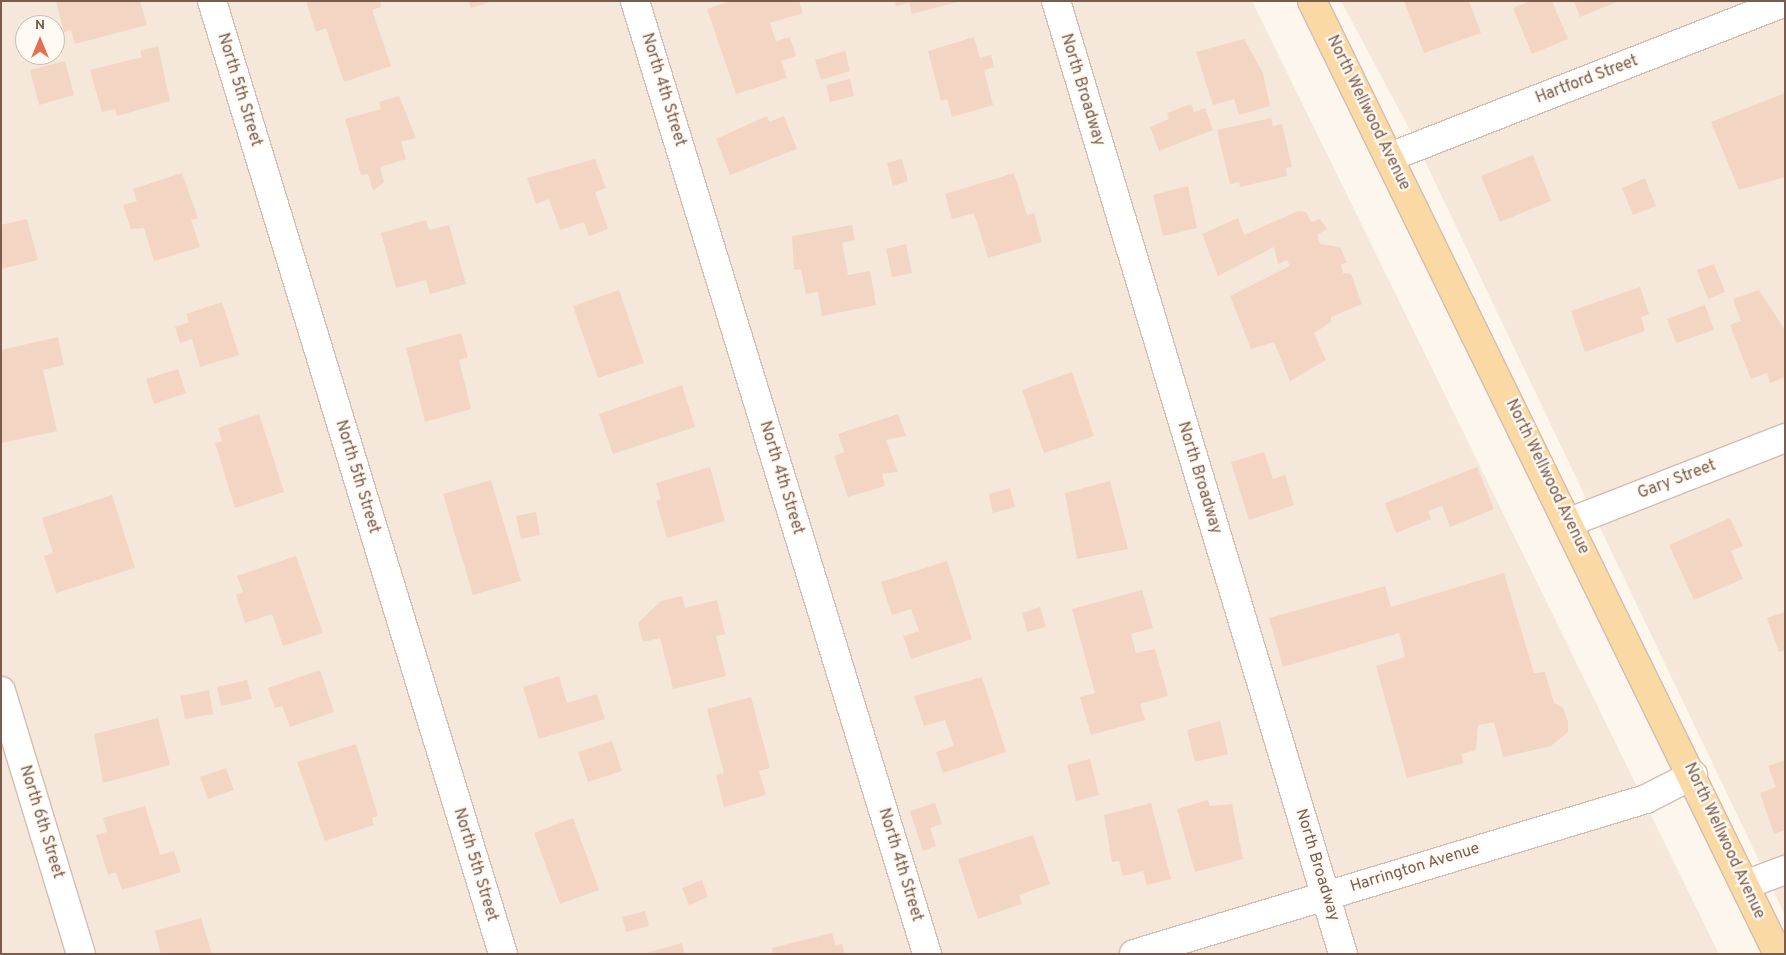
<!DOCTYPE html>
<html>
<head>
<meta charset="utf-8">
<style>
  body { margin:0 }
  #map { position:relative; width:1786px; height:955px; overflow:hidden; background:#fdf6ec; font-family:Overpass,sans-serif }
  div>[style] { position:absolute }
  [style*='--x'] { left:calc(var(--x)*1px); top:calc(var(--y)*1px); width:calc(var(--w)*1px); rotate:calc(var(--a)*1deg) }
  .residential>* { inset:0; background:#f5e8da }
  .building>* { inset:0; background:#f3d5c3 }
  .roads { filter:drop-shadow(1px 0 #d1beb0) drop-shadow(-1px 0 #d1beb0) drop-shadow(0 1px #d1beb0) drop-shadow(0 -1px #d1beb0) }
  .minor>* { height:28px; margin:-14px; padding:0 14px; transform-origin:14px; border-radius:14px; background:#fff }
  .major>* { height:28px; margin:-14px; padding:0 14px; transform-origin:14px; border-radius:14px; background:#fbd9a5 }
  span { translate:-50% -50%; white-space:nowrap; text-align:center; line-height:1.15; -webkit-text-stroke:4.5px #fffaf3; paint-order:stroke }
  .street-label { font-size:16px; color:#7a5c4d }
  .frame { position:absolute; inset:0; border:2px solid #7a5c4d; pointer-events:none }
  .north { position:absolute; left:15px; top:15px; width:50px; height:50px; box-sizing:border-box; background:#fffaf3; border:1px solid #cabbb1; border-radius:50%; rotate:0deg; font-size:14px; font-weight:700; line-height:20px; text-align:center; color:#7a5c4d }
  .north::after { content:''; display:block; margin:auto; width:18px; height:22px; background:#e76f51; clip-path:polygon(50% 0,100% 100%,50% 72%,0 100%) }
</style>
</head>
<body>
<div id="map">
  <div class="residential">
    <div style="clip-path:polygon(evenodd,1px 1px,1252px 1px,1719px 954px,1px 954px,1px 1px,25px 25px,55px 25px,55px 55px,25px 55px,25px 25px)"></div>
    <div style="clip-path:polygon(1341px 1px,1785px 1px,1785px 915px,1411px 132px)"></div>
  </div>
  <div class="building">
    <div style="clip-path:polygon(56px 1px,140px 1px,147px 25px,75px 44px,71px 30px,64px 32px)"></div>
    <div style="clip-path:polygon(306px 1px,380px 1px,381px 7px,372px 10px,391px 66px,344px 82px,326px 28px,316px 32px)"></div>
    <div style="clip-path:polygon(468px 1px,490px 1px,490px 2px,471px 8px)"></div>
    <div style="clip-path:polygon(731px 1px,799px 1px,803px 13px,770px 23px,776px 41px,790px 37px,796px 56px,781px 61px,787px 78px,736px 94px,707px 9px)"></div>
    <div style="clip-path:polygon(895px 1px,957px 1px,957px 2px,912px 14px,909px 3px,896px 6px)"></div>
    <div style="clip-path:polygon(1404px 1px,1469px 1px,1481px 33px,1424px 53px)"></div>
    <div style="clip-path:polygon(1530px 1px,1552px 1px,1568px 39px,1532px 54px,1513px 8px)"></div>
    <div style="clip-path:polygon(1574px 1px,1619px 1px,1580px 17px)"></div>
    <div style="clip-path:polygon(974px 37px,980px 58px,991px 55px,994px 67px,984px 70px,993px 105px,952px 117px,947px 99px,941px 101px,928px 51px)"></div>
    <div style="clip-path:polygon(1244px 39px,1263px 73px,1270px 106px,1239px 115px,1234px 99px,1213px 105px,1196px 52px)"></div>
    <div style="clip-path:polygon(158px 46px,170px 101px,117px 116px,115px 109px,102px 112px,90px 70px,142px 57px,140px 51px)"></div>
    <div style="clip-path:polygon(845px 51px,850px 71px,821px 80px,815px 60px)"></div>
    <div style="clip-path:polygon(65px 61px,74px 95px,39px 105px,30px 70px)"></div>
    <div style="clip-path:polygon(850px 79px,854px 96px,830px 102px,826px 85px)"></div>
    <div style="clip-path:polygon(1785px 93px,1785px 177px,1739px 190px,1711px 122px)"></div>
    <div style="clip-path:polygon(399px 96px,416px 138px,401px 142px,406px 159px,380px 167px,384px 182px,373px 191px,368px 174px,361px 175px,345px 119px,381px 109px,379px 102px)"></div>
    <div style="clip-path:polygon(1191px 104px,1194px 112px,1205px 108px,1213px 130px,1159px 151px,1150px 127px,1169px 119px,1167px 113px)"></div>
    <div style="clip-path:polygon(767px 116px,769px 122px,784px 116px,797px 149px,730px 175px,716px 139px)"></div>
    <div style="clip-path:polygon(1271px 118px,1273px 126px,1282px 124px,1292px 167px,1286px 168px,1287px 176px,1240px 187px,1239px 182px,1230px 184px,1217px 130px)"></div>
    <div style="clip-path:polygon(1533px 155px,1551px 201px,1500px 222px,1481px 176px)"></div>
    <div style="clip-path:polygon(595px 159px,606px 188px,595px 192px,608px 229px,589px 236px,584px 222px,560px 230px,549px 199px,536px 204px,527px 178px)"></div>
    <div style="clip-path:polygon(902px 159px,908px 181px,893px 186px,887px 163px)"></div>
    <div style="clip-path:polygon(182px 173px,198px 218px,191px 220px,200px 247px,154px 261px,144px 228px,131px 229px,123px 205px,137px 201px,133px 189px)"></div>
    <div style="clip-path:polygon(1014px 173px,1027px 215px,1034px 213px,1042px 242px,988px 258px,974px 213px,952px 219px,945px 194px)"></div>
    <div style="clip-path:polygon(1645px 178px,1656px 206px,1633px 215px,1622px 188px)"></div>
    <div style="clip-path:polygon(1188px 186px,1197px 228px,1163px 236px,1153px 195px)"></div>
    <div style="clip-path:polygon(1298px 211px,1306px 212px,1311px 222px,1320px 219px,1327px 229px,1317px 235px,1320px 244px,1340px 247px,1347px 262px,1341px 265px,1343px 273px,1351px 274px,1362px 304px,1331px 317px,1331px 322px,1314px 333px,1326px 360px,1290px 381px,1274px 342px,1251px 349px,1230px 296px,1290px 266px,1287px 260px,1278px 264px,1274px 247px,1218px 276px,1202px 234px,1238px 218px,1244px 235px)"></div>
    <div style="clip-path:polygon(27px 219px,38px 260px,1px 269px,1px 225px)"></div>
    <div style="clip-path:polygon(426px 220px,429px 230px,449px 225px,466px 284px,430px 294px,426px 280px,396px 288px,381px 233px)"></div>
    <div style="clip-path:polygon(852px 225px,855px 240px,842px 243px,848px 275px,870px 271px,876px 305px,822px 316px,818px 292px,806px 294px,801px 269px,794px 270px,792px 236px)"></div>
    <div style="clip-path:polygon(906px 244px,912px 273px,892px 277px,886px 249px)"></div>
    <div style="clip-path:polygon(1714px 264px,1725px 292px,1708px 299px,1697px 270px)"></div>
    <div style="clip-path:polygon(1640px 287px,1649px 314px,1641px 317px,1645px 331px,1585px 352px,1571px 311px)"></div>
    <div style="clip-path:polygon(619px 290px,644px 363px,598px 378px,573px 306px)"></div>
    <div style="clip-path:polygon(1759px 290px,1785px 330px,1785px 377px,1770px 383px,1767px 373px,1751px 379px,1730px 325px,1741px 321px,1733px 299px)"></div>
    <div style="clip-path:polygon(222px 302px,239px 355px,200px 367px,192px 339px,180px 343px,175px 327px,189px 322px,186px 314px)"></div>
    <div style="clip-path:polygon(1705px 305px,1714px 330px,1676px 343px,1667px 319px)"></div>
    <div style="clip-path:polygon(461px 333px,468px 357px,459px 360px,471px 409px,425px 422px,406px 348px)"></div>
    <div style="clip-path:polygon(58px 337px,64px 365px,43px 370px,57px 431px,2px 443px,1px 350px)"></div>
    <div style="clip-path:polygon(178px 369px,186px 393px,154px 404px,146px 379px)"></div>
    <div style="clip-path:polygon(1072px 372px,1094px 436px,1044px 453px,1022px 390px)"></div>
    <div style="clip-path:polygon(682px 385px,695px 427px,613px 454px,599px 414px)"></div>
    <div style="clip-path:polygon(259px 414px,284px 492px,235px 508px,215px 443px,222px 441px,218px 428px)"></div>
    <div style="clip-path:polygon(898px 414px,906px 436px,886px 440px,898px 472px,882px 474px,885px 486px,848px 497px,834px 456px,844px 452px,838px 434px)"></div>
    <div style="clip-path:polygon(1264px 452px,1273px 479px,1285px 475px,1294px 505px,1249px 520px,1231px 462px)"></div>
    <div style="clip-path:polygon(710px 467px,725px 521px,667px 538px,656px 501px,661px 499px,656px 483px)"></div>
    <div style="clip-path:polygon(1477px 467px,1494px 509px,1450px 527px,1442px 506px,1428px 511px,1431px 519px,1396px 533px,1385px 503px)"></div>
    <div style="clip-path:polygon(491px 480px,521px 581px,473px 595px,443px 494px)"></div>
    <div style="clip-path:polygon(1110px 481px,1128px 549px,1077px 559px,1065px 493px)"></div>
    <div style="clip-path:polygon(1010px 488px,1015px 507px,993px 513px,989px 494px)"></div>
    <div style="clip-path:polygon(112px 495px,135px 568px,56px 593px,44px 556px,53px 553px,42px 518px)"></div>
    <div style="clip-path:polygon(536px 512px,540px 535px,521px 539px,516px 516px)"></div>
    <div style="clip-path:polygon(1730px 518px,1743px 546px,1731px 551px,1743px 579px,1694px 600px,1669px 545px)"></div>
    <div style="clip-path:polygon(296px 556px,323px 633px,283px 646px,272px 614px,245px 623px,236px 595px,243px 592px,237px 576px)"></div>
    <div style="clip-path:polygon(947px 561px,972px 639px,911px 659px,903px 636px,919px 631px,911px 609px,892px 615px,881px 582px)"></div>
    <div style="clip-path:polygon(1504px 573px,1534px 673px,1545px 672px,1554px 703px,1563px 708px,1568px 722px,1568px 732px,1551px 746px,1503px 757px,1494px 722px,1478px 725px,1476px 750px,1461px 754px,1464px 763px,1407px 778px,1376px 666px,1405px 657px,1399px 633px,1283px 667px,1269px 618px,1385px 586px,1391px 607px)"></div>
    <div style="clip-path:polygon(1142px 590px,1153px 628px,1131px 634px,1136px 653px,1155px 649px,1168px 696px,1140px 704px,1145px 720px,1091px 735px,1080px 697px,1095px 693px,1072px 609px)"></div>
    <div style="clip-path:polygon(682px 596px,685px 608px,717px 600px,725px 634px,716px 636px,726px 676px,673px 689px,660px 638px,643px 642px,638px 623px,661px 601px)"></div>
    <div style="clip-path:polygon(1040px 607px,1046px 627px,1027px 632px,1022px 613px)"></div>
    <div style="clip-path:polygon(1785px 612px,1785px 650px,1779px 652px,1767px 618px)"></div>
    <div style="clip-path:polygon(320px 670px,334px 712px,290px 727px,282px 706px,275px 708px,268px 688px)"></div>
    <div style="clip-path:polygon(559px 676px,567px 703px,597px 694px,605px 719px,539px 739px,523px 687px)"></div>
    <div style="clip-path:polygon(982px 677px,1006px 752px,943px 773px,936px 752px,954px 746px,945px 720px,924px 726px,914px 696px)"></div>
    <div style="clip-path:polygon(247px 680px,252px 699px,221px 706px,217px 687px)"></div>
    <div style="clip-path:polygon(209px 690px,213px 714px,185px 719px,180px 696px)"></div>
    <div style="clip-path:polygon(751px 697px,770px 768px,759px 771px,766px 795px,724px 807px,716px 775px,724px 773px,707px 709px)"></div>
    <div style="clip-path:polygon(158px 718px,170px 765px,103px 783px,94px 734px)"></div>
    <div style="clip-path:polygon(1220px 721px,1228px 754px,1195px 762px,1187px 730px)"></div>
    <div style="clip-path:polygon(612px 741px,622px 771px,588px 782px,578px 752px)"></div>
    <div style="clip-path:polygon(356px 744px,378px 816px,372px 818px,374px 825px,325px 841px,297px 762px)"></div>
    <div style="clip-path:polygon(1090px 759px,1099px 795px,1076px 801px,1067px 765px)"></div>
    <div style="clip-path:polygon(1785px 760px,1785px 830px,1774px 834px,1760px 793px,1776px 787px,1768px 766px)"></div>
    <div style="clip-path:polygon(226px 768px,234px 790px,208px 799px,200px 777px)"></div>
    <div style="clip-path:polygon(1208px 800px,1210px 806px,1232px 804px,1243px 859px,1195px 872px,1177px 809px)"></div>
    <div style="clip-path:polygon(935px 803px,942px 824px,930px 828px,936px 846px,923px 851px,910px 811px)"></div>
    <div style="clip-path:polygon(1151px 803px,1171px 879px,1147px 885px,1143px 871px,1123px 876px,1119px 861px,1112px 862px,1104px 815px)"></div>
    <div style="clip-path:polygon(145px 806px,160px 855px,174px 851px,181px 872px,122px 890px,116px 872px,108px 875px,96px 835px,107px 832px,103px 818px)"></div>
    <div style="clip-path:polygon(573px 818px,599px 890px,560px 904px,534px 833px)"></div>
    <div style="clip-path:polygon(1033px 835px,1050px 884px,1019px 895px,1022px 904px,978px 919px,958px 859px)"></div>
    <div style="clip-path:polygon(702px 880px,708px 897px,689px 905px,682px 888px)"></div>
    <div style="clip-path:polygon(645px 911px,649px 926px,626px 932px,622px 917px)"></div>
    <div style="clip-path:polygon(201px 918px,212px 954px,161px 954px,155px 931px)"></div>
    <div style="clip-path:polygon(832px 933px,835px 945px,842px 944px,845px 954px,773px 954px,772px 948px)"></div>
    <div style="clip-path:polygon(682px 943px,685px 954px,646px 954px,646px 953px)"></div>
  </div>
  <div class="roads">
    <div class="minor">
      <div style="--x:212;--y:1;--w:996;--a:73.02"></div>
      <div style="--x:635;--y:1;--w:997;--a:72.96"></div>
      <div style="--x:1056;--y:1;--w:995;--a:73.24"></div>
      <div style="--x:1390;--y:157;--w:424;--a:-21.4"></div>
      <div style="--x:1570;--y:522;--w:231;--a:-21.3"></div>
      <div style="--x:1;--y:691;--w:275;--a:73.1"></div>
      <div style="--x:1745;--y:885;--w:43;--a:-20.6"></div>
      <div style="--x:1134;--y:954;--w:535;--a:-16.84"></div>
      <div style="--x:1646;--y:799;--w:53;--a:-27.1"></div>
    </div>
    <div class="major">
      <div style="--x:1312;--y:1;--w:1061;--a:63.94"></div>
    </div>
  </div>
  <div class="street-label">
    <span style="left:1587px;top:80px;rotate:-21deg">Hartford Street</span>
    <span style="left:239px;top:90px;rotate:73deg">North 5th Street</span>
    <span style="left:663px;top:90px;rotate:73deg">North 4th Street</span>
    <span style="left:1082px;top:90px;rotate:73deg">North Broadway</span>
    <span style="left:1368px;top:113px;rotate:64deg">North Wellwood Avenue</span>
    <span style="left:357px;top:477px;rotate:73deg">North 5th Street</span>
    <span style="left:1547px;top:477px;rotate:64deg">North Wellwood Avenue</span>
    <span style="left:781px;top:478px;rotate:73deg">North 4th Street</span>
    <span style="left:1199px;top:478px;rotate:73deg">North Broadway</span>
    <span style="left:1677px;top:480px;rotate:-21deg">Gary Street</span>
    <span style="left:41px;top:822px;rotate:73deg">North 6th Street</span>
    <span style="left:1724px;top:841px;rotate:65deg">North Wellwood Avenue</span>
    <span style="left:475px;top:865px;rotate:73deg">North 5th Street</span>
    <span style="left:900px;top:865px;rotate:73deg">North 4th Street</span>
    <span style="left:1317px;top:865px;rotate:73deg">North Broadway</span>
    <span style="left:1415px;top:868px;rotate:-17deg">Harrington Avenue</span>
  </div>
  <div class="frame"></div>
  <div class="north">N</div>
</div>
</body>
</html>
